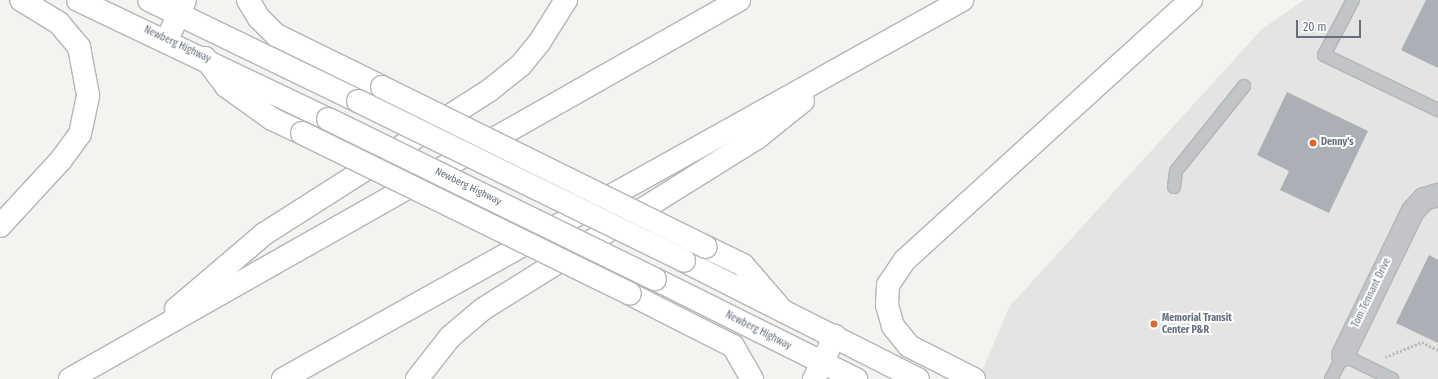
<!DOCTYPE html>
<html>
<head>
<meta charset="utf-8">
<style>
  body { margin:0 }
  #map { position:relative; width:1438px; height:379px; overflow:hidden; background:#f3f4ef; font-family:"Fira Sans Condensed",sans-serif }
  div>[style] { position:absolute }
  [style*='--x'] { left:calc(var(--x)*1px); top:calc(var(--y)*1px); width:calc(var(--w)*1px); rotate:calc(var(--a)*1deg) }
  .built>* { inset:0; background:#e4e5e3 }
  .building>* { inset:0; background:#aab0b5 }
  .path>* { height:2.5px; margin-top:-1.25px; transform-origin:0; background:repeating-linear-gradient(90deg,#b9bbbd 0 2px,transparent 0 4px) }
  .roads { filter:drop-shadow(1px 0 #b2b6b9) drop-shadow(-1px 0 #b2b6b9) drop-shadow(0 1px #b2b6b9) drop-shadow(0 -1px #b2b6b9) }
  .service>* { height:12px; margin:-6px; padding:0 6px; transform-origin:6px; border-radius:6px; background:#c2c4c8 }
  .minor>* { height:22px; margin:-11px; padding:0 11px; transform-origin:11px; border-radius:11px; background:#c2c4c8 }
  .primary>* { height:22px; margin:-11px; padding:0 11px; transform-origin:11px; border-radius:11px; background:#fff }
  .motorway>* { height:22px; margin:-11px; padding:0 11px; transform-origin:11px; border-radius:11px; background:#fff }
  .bridges { filter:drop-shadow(1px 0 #b2b6b9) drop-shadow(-1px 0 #b2b6b9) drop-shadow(0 1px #b2b6b9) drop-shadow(0 -1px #b2b6b9) }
  .primary-bridge>* { height:22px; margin:-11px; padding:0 11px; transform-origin:11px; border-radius:11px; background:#fff }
  .motorway-bridge>* { height:22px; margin:-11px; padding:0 11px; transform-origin:11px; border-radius:11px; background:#fff }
  .dots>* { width:11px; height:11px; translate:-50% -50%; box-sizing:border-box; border:2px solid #fff; border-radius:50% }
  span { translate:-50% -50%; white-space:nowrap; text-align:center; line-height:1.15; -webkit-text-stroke:4px #fff; paint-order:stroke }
  .street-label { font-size:10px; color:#64707f }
  .poi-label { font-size:10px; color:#64707f; font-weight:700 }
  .left { translate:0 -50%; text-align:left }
  .scale { position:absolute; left:1296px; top:20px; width:65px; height:18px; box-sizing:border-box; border:2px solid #64707f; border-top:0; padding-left:5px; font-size:12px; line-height:14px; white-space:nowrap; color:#64707f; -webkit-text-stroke:3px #fff; paint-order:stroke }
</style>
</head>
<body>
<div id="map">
  <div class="built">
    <div style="clip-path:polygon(1304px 0,1438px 0,1438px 379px,979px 379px,1009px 307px,1262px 29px)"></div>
  </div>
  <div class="building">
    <div style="clip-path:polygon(1426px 0,1438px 0,1438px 68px,1401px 50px)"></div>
    <div style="clip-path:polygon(1287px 92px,1368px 131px,1329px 213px,1280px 190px,1289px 171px,1257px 155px)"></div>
    <div style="clip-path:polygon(1429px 255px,1438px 260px,1438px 343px,1396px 323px)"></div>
  </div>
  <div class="path">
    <div style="--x:1385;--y:357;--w:40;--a:-22"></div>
    <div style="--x:1422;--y:342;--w:18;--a:27"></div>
  </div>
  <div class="roads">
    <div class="service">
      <div style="--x:1353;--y:0;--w:62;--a:117.8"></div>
      <div style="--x:1324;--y:55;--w:127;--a:25.8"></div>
      <div style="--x:1174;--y:187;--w:16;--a:-83"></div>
      <div style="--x:1176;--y:171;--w:109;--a:-51.3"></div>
      <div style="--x:1331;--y:379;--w:27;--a:-63"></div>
      <div style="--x:1343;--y:355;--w:55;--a:26.1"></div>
    </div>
    <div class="minor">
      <div style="--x:1343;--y:355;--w:160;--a:-64.1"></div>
      <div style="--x:1413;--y:211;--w:16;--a:-47"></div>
      <div style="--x:1424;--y:199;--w:15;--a:-16"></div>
    </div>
    <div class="primary">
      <div style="--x:78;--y:0;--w:277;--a:25.5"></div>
      <div style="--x:149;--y:0;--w:232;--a:25.8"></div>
      <div style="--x:684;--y:261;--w:262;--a:26.8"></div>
      <div style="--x:655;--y:279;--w:225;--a:26.5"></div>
    </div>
    <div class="motorway">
      <div style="--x:248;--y:0;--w:21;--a:59"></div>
      <div style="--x:259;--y:18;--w:24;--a:45"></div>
      <div style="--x:276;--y:35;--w:118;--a:26.1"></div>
      <div style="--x:167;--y:40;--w:44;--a:-65.8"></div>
      <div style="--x:205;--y:58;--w:35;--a:53"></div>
      <div style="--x:226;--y:86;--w:57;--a:35.7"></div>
      <div style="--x:272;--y:119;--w:33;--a:25"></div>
      <div style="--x:0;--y:226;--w:90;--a:-47.3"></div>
      <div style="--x:61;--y:160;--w:32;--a:-54"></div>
      <div style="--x:80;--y:134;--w:40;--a:-78"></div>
      <div style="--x:88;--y:95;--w:49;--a:-100.6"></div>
      <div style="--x:79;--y:47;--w:31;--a:-130"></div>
      <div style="--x:59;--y:23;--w:44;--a:-148.8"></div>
      <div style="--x:706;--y:247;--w:41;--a:25.9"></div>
      <div style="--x:743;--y:265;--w:60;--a:49.1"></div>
      <div style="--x:630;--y:294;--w:115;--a:26.8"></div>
      <div style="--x:733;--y:346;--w:38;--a:60"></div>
      <div style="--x:176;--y:309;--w:116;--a:-40.4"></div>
      <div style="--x:264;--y:234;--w:268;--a:-32.5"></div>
      <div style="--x:490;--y:90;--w:40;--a:-39"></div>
      <div style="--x:521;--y:65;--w:28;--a:-51"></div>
      <div style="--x:539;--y:43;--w:51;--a:-57.9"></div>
      <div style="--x:70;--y:379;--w:769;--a:-29.53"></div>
      <div style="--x:283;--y:379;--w:778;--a:-29.17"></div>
      <div style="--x:417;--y:379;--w:53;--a:-51.8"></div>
      <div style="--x:450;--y:337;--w:43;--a:-40.3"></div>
      <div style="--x:483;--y:309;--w:323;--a:-32"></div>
      <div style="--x:757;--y:138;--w:59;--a:-38.8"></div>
      <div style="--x:814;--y:379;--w:48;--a:-64"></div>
      <div style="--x:974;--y:379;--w:73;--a:-153.1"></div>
      <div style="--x:909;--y:346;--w:26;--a:-129"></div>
      <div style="--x:893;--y:326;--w:22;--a:-106"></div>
      <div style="--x:887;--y:305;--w:20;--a:-87"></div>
      <div style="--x:888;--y:285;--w:30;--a:-56"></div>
      <div style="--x:905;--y:260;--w:387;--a:-42.3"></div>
    </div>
  </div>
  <div class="bridges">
    <div class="primary-bridge">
      <div style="--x:358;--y:101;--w:363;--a:26.1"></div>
      <div style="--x:328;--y:119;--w:364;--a:26.1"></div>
    </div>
    <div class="motorway-bridge">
      <div style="--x:382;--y:87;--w:361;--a:26.3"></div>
      <div style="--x:302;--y:133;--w:365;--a:26.1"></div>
    </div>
  </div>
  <div class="dots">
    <div style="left:1313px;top:143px;background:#db6728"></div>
    <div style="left:1154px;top:324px;background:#db6728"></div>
  </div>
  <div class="street-label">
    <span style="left:177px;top:45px;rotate:25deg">Newberg Highway</span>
    <span style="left:468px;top:187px;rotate:26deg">Newberg Highway</span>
    <span style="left:1372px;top:293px;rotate:-64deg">Tom Tennant Drive</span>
    <span style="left:758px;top:331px;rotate:27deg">Newberg Highway</span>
  </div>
  <div class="poi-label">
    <span class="left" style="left:1321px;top:143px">Denny's</span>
    <span class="left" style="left:1162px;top:324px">Memorial Transit<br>Center P&amp;R</span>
  </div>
  <div class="scale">20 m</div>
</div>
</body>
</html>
